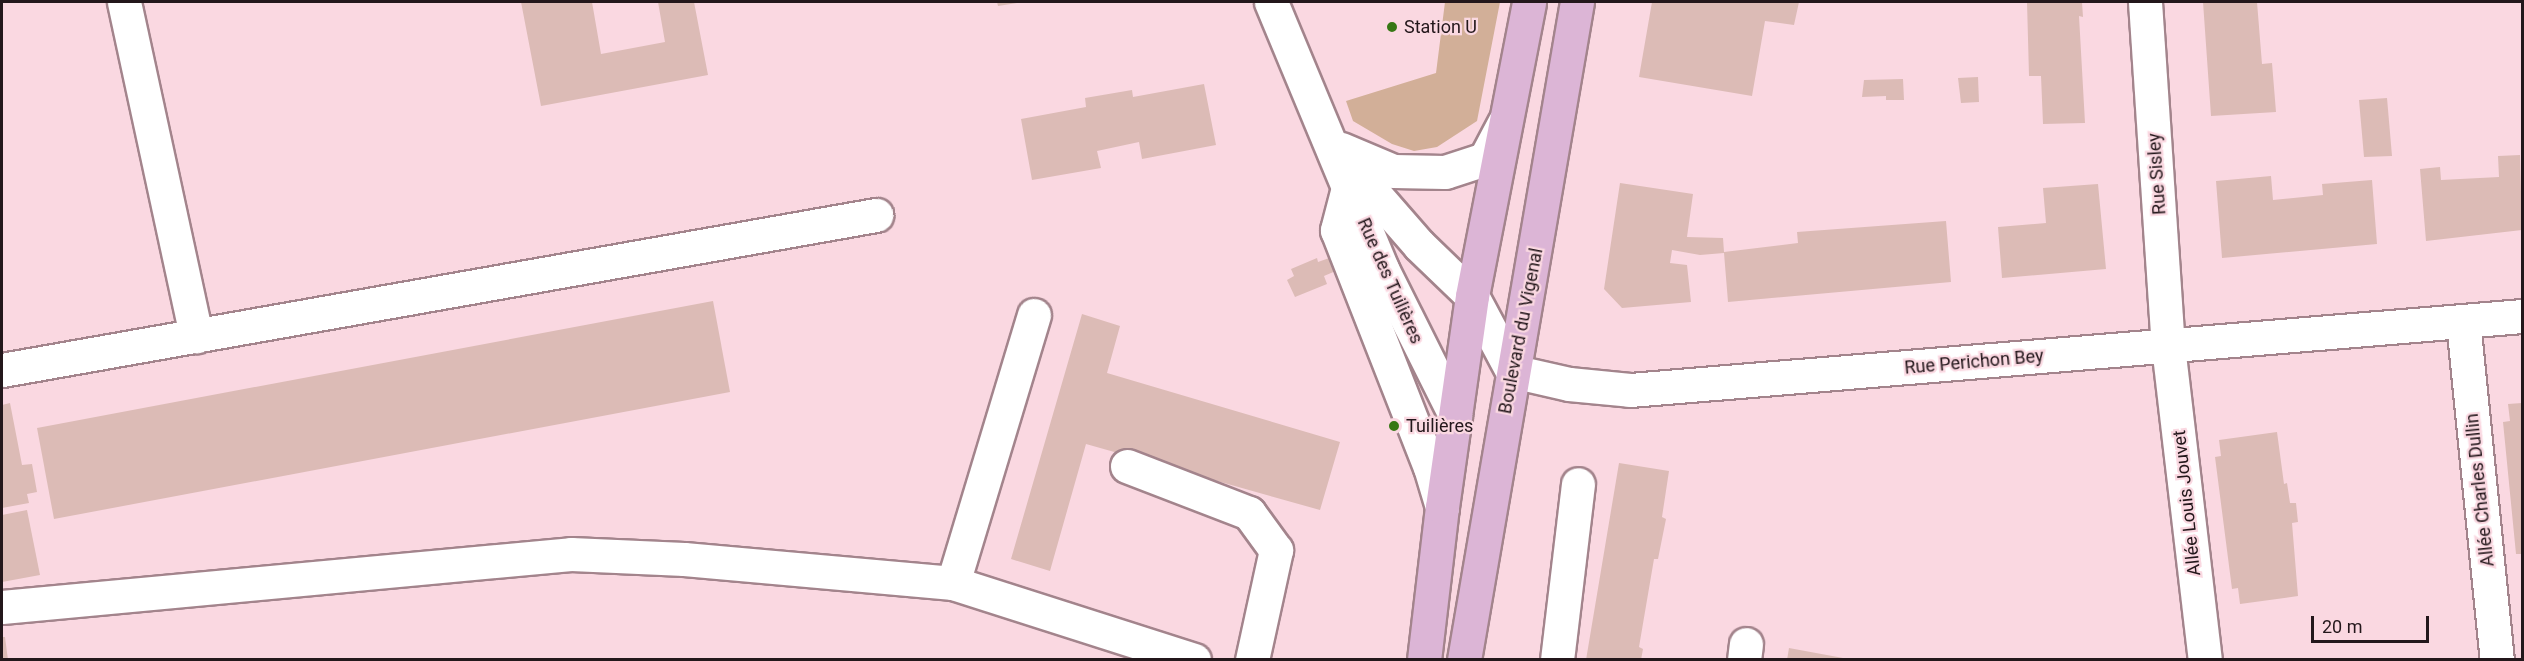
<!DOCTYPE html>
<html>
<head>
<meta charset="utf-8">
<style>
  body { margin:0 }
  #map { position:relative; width:2524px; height:661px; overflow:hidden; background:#fad8e1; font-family:Roboto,sans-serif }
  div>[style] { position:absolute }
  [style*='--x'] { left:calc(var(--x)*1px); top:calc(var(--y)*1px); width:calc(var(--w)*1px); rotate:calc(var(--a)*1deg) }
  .green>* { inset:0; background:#d2af98 }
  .building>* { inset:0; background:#dcbbb6 }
  .roads { filter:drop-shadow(2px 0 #a3848c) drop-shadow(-2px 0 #a3848c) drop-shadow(0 2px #a3848c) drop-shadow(0 -2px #a3848c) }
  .minor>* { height:33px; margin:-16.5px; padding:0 16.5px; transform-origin:16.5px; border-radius:16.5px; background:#fff }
  .major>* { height:33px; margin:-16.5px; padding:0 16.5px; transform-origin:16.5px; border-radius:16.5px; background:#dcb5d6 }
  .dots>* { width:16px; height:16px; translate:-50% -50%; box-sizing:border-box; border:3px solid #fad8e1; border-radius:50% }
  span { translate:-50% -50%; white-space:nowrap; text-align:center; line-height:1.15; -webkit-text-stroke:4.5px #fad8e1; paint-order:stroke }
  .poi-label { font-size:18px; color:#23171b }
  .left { translate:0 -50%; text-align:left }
  .street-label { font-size:18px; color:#23171b }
  .frame { position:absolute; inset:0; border:3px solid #23171b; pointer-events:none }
  .scale { position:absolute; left:2311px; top:616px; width:118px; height:27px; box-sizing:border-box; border:3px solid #23171b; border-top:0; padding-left:8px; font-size:18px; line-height:21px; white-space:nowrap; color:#23171b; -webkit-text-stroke:4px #fad8e1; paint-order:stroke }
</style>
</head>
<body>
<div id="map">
  <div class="green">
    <div style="clip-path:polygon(1445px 2px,1500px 2px,1477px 121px,1437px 147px,1414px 151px,1392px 144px,1353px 121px,1346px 101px,1436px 73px)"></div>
  </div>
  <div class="building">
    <div style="clip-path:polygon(521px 2px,592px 2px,601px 54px,665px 42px,658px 2px,694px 2px,708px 75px,541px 106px)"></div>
    <div style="clip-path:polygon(997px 2px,1017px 2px,1017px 3px,998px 6px)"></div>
    <div style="clip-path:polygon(1652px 2px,1799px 2px,1794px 25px,1765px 21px,1752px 96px,1639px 77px)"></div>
    <div style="clip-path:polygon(2027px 2px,2082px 2px,2083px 17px,2079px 16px,2085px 123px,2043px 124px,2041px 76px,2029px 76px)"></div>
    <div style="clip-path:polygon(2203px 2px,2257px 2px,2262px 64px,2272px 63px,2276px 112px,2211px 116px)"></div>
    <div style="clip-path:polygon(1978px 77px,1979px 102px,1961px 103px,1958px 78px)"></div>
    <div style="clip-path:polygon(1903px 79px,1904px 100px,1886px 100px,1886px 96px,1862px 97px,1864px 80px)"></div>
    <div style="clip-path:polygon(1204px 84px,1216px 145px,1142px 159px,1139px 142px,1097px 151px,1101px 168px,1032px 180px,1021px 119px,1086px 107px,1085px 98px,1132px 90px,1133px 97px)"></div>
    <div style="clip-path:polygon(2387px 98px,2392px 156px,2364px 157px,2359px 100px)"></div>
    <div style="clip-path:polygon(2520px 155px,2522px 230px,2426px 241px,2420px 169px,2440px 167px,2441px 180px,2499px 177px,2498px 156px)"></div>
    <div style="clip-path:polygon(2271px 176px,2273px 200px,2323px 195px,2322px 184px,2372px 180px,2377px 244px,2222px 258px,2216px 181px)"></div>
    <div style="clip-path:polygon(1620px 183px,1693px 194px,1687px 237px,1723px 238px,1724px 252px,1798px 243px,1797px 232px,1946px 221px,1951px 282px,1728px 302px,1724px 253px,1700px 255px,1672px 250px,1670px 263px,1687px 265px,1691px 302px,1622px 308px,1604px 289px)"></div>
    <div style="clip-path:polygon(2098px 184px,2106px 269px,2002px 278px,1998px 227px,2046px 223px,2043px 188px)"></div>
    <div style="clip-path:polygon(1332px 257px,1338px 270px,1324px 276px,1327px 284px,1295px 297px,1287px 280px,1294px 276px,1291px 269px,1317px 258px,1318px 262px)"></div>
    <div style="clip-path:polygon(713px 301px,730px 392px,54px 519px,37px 428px)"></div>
    <div style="clip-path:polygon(1082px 314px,1120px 326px,1107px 373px,1340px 442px,1320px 510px,1086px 444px,1050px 571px,1011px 559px)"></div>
    <div style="clip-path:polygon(10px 403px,22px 465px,32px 464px,37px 492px,27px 494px,29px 503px,2px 508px,2px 405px)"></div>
    <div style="clip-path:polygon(2522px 403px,2522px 554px,2516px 554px,2503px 422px,2510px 421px,2508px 404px)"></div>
    <div style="clip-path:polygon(2277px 432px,2284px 484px,2287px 483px,2290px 503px,2296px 503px,2298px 522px,2292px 523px,2298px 596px,2240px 604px,2238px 588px,2232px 589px,2215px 457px,2221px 456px,2219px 440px)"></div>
    <div style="clip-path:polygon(1619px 463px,1669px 471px,1662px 517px,1666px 519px,1658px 559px,1654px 559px,1639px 647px,1643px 649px,1641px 660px,1586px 660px)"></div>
    <div style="clip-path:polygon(27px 510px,40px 575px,2px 582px,2px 515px)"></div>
    <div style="clip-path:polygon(2px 637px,5px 637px,8px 660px,2px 660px)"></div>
    <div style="clip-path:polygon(1789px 648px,1843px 658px,1843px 660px,1787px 660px)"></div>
  </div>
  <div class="roads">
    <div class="minor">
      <div style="--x:124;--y:2;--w:342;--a:77.8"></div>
      <div style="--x:1271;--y:2;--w:289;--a:67.4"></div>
      <div style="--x:1382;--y:269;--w:163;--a:63.4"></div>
      <div style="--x:2145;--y:2;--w:345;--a:86.2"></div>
      <div style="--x:2168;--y:346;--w:316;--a:83.3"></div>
      <div style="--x:1331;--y:144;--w:134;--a:48.9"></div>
      <div style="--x:1419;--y:245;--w:74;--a:43.9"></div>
      <div style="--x:1472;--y:296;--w:85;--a:61.9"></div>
      <div style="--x:1512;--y:371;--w:58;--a:12.8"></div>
      <div style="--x:1569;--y:384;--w:61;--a:5.6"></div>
      <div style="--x:1630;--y:390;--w:895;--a:-4.74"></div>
      <div style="--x:1341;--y:149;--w:56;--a:22.9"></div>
      <div style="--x:1393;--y:171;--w:52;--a:1.1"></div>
      <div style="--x:1445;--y:172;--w:42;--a:-18"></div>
      <div style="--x:1485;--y:159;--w:41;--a:-62.2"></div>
      <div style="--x:1349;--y:184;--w:48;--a:104.6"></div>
      <div style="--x:1337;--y:230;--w:255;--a:68.6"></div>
      <div style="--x:1430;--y:467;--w:42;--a:73.3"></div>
      <div style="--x:2463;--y:321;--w:341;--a:84.3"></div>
      <div style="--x:2;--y:370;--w:888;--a:-10.06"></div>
      <div style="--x:1127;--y:466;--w:131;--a:21.1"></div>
      <div style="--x:1249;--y:513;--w:46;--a:53.9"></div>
      <div style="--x:1276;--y:550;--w:113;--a:102.3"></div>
      <div style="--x:953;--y:583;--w:280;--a:-73.2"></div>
      <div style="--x:2;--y:607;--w:571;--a:-5.32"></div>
      <div style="--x:571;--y:554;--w:113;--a:2.5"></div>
      <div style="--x:684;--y:559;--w:270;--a:5.1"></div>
      <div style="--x:953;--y:583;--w:253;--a:17.7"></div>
      <div style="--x:1557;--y:660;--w:177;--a:-83.2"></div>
      <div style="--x:1744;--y:660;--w:16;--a:-83"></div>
    </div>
    <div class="major">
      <div style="--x:1424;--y:660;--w:154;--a:-83.3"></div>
      <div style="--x:1442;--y:507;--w:213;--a:-81.9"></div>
      <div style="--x:1472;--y:296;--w:299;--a:-79"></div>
      <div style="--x:1464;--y:660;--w:668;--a:-80.26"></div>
    </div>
  </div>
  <div class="dots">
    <div style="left:1392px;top:27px;background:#367714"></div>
    <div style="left:1394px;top:426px;background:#367714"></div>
  </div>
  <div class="poi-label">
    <span class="left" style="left:1404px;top:27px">Station U</span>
    <span class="left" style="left:1406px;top:426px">Tuilières</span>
  </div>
  <div class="street-label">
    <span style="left:2157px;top:174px;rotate:-94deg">Rue Sisley</span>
    <span style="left:1390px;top:281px;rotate:66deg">Rue des Tuilières</span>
    <span style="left:1521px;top:331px;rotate:-79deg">Boulevard du Vigenal</span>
    <span style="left:1974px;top:362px;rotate:-5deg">Rue Perichon Bey</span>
    <span style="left:2480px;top:490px;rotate:-96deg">Allée Charles Dullin</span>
    <span style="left:2187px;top:503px;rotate:-96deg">Allée Louis Jouvet</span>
  </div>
  <div class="frame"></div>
  <div class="scale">20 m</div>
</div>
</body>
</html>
